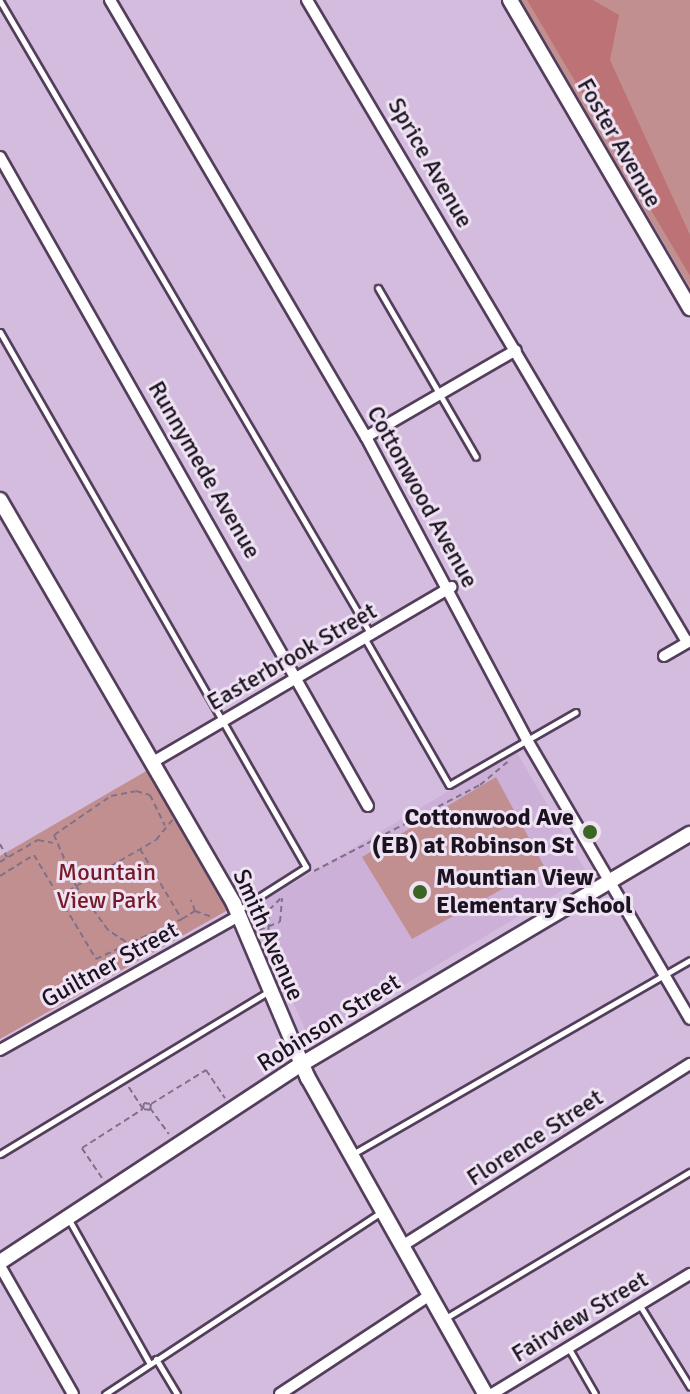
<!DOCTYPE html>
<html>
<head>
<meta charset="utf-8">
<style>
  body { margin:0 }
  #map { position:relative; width:690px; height:1394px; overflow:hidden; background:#d4bcde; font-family:Signika,sans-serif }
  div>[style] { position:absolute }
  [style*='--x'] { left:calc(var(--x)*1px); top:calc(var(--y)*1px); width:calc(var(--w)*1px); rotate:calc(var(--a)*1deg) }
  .built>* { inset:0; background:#ccb0d7 }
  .green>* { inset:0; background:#c28f91 }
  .forest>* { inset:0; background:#bd7276 }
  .path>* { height:2px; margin-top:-1px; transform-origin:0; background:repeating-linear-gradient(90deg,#807088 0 6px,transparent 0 10px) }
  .roads { filter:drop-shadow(2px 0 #533e5b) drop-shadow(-2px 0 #533e5b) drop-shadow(0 2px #533e5b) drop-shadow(0 -2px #533e5b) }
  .lane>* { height:5px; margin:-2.5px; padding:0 2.5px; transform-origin:2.5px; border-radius:2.5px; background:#fff }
  .street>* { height:10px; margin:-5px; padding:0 5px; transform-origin:5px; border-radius:5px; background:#fff }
  .secondary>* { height:14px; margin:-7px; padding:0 7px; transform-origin:7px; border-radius:7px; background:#fff }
  .dots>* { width:22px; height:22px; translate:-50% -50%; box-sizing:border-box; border:4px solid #eee2f3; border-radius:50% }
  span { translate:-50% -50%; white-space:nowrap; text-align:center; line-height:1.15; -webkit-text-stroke:6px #eee2f3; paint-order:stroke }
  .street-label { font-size:24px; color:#1b131f }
  .poi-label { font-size:24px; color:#1b131f; font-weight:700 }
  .right { translate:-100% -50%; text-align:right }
  .left { translate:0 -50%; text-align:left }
  .park-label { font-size:24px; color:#751a29 }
</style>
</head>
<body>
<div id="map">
  <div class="built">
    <div style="clip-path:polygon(516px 751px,588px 875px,310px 1041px,252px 908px)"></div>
  </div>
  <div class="green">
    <div style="clip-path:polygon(521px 0,690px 0,690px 288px)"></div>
    <div style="clip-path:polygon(148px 770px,228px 910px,0 1039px,0 856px)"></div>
    <div style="clip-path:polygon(496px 777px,544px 866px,412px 939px,362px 857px)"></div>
  </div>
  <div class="forest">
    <div style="clip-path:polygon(527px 0,593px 0,619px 15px,610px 60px,690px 235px,690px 276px)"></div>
  </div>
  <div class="path">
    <div style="--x:0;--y:844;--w:15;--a:62"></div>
    <div style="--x:140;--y:849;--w:80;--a:59.3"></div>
    <div style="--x:0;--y:862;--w:44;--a:-30.1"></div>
    <div style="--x:38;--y:840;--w:15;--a:11"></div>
    <div style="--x:314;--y:871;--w:187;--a:-27.4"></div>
    <div style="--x:480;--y:785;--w:38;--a:-40"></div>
    <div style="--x:0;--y:876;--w:40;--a:-32"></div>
    <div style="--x:34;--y:855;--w:121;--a:59.2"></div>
    <div style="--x:96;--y:959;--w:95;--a:-24.9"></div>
    <div style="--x:182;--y:919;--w:15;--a:-32"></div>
    <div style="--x:195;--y:911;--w:12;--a:-110"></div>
    <div style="--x:579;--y:884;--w:13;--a:-90"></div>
    <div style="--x:59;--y:896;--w:112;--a:-30"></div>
    <div style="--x:156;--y:840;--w:26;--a:-51"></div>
    <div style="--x:195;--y:911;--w:18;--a:19"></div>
    <div style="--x:259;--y:930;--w:22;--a:-21"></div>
    <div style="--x:280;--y:922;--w:24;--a:-85"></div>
    <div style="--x:134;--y:947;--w:31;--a:-147"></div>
    <div style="--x:108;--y:930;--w:54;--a:-126"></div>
    <div style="--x:76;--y:886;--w:56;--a:-113.3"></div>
    <div style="--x:54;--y:835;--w:69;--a:-34.4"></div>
    <div style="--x:111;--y:796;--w:25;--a:-11"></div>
    <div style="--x:136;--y:791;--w:15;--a:16"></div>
    <div style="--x:150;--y:795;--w:34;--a:64"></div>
    <div style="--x:268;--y:950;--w:40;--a:-88.6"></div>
    <div style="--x:269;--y:910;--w:18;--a:-45"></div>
    <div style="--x:144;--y:1103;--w:7;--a:8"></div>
    <div style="--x:151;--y:1104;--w:6;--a:99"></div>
    <div style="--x:150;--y:1110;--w:7;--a:-172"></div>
    <div style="--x:143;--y:1109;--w:6;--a:-81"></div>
    <div style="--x:151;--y:1104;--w:65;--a:-31.7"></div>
    <div style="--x:206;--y:1070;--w:34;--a:56"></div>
    <div style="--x:150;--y:1108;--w:32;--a:54"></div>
    <div style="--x:102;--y:1178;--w:36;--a:-124"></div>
    <div style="--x:82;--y:1148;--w:72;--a:-32.6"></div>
    <div style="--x:143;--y:1109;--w:27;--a:-123"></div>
  </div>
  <div class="roads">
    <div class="lane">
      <div style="--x:0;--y:1;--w:735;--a:59.66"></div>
      <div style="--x:378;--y:288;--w:195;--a:59.9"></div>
      <div style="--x:0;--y:332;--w:616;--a:60.23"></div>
      <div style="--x:306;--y:867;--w:82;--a:147.5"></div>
      <div style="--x:365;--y:639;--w:168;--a:60.1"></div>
      <div style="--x:449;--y:785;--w:146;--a:-29.9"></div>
      <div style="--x:0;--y:1154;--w:315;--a:-31.2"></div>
      <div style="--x:351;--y:1155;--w:391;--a:-29.9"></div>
      <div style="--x:68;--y:1218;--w:167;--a:60.7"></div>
      <div style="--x:639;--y:1304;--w:97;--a:58.4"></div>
      <div style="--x:444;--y:1319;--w:287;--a:-30.9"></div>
      <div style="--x:568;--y:1347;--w:54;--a:60.1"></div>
      <div style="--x:156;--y:1359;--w:41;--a:59"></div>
      <div style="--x:105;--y:1394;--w:331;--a:-33.4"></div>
    </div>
    <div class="street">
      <div style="--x:110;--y:0;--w:506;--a:59.64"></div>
      <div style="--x:366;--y:437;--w:343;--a:62"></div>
      <div style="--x:527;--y:740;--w:323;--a:59.7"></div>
      <div style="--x:307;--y:0;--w:746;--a:59.38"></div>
      <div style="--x:0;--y:157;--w:746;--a:60.45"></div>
      <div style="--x:366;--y:437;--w:173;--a:-30.1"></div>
      <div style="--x:664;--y:656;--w:30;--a:-30"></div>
      <div style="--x:153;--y:762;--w:346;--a:-30.4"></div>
      <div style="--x:0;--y:1050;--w:274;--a:-29.3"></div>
      <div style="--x:402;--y:1246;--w:341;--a:-32.3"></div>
      <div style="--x:0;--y:1266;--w:147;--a:60.3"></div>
      <div style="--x:280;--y:1394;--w:180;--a:-33.4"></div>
      <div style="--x:492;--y:1394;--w:232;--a:-31.2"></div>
    </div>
    <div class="secondary">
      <div style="--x:510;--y:0;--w:357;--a:59.7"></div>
      <div style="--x:0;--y:500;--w:467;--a:59.9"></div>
      <div style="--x:234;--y:904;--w:189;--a:67"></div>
      <div style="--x:308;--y:1078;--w:362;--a:60.7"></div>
      <div style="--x:0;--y:1262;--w:361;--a:-33.3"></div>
      <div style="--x:302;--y:1064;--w:451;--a:-30.7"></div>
    </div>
  </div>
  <div class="dots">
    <div style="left:590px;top:832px;background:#3a6523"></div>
    <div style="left:420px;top:892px;background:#3a6523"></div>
  </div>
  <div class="street-label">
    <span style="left:619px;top:143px;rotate:60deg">Foster Avenue</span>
    <span style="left:430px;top:163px;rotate:60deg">Sprice Avenue</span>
    <span style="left:204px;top:470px;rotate:60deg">Runnymede Avenue</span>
    <span style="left:422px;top:497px;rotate:61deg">Cottonwood Avenue</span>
    <span style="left:292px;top:657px;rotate:-30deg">Easterbrook Street</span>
    <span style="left:268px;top:935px;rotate:66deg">Smith Avenue</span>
    <span style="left:110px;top:965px;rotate:-29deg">Guiltner Street</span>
    <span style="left:329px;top:1023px;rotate:-32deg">Robinson Street</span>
    <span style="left:535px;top:1138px;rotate:-33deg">Florence Street</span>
    <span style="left:580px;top:1317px;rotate:-31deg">Fairview Street</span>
  </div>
  <div class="poi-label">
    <span class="right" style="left:574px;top:832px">Cottonwood Ave<br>(EB) at Robinson St</span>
    <span class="left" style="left:436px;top:892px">Mountian View<br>Elementary School</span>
  </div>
  <div class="park-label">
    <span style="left:107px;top:887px">Mountain<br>View Park</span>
  </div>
</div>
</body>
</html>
